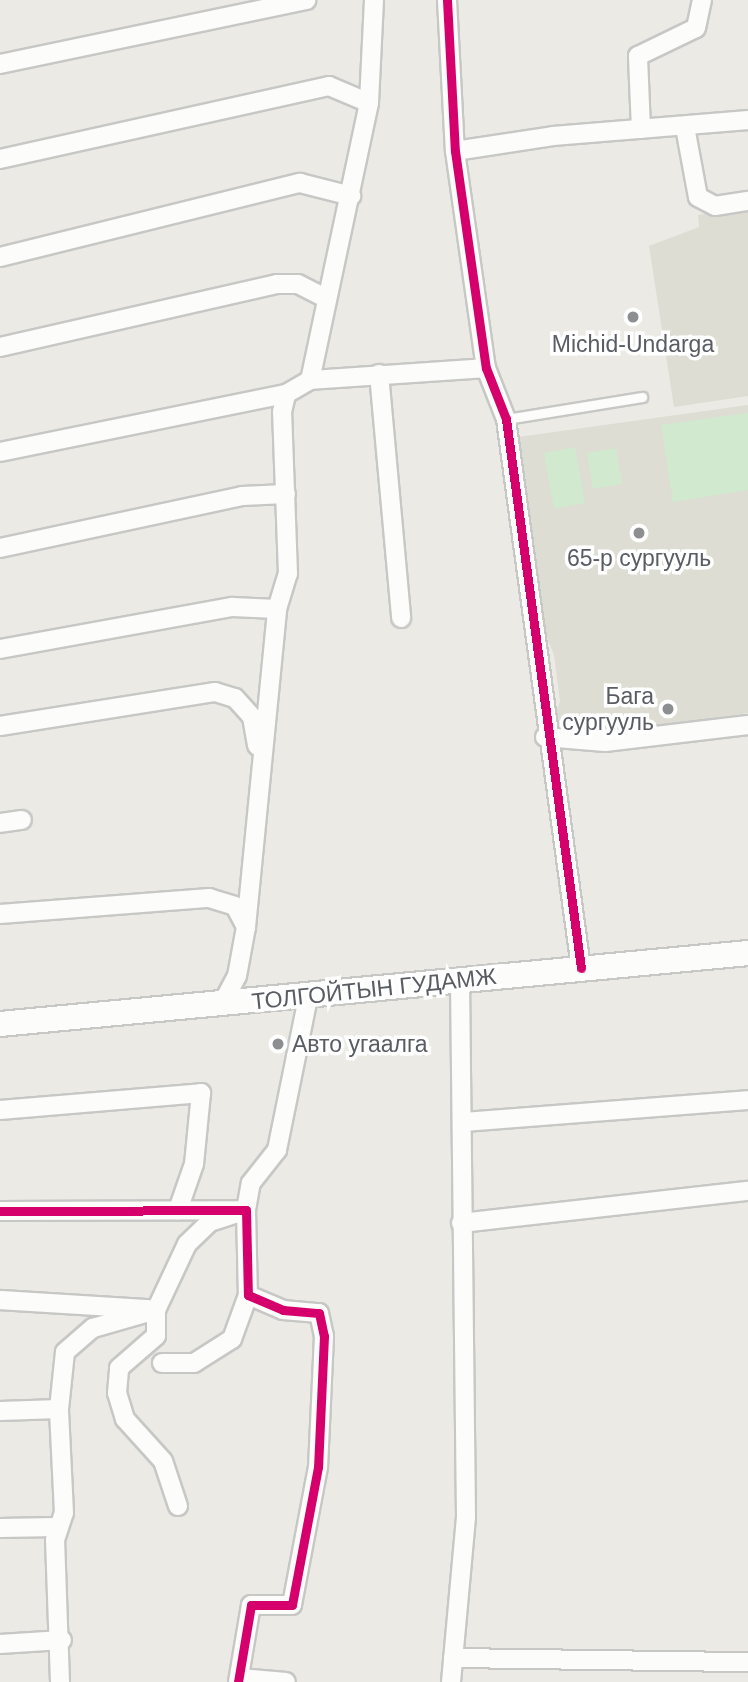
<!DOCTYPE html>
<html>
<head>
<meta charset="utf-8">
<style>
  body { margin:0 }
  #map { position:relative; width:748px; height:1682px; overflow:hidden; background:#ebeae4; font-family:Helvetica,sans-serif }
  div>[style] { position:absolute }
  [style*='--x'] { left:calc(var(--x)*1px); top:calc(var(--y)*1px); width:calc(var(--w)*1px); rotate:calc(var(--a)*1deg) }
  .education>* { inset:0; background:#ddddd4 }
  .green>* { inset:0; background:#d1e9cf }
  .roads { filter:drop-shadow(2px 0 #c7c8c6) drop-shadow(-2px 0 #c7c8c6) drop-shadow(0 2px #c7c8c6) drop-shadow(0 -2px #c7c8c6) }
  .lane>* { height:9px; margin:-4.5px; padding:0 4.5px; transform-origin:4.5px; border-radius:4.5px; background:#fcfcfb }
  .street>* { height:18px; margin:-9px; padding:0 9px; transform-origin:9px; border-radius:9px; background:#fcfcfb }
  .secondary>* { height:24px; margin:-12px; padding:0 12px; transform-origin:12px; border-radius:12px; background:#fcfcfb }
  .cycleway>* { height:9px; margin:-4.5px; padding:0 4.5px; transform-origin:4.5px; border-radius:4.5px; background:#d6006c }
  .dots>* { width:19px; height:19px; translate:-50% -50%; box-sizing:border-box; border:4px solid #fff; border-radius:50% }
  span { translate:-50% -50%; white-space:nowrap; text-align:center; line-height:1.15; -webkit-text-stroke:7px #fff; paint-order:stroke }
  .poi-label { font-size:23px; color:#595d63 }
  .right { translate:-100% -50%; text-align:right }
  .left { translate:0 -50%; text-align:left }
  .street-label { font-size:23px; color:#595d63 }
</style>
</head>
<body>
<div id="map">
  <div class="education">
    <div style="clip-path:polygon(748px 208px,748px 396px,674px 407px,649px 246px,699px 227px,698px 215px)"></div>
    <div style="clip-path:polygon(748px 405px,748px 713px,622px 732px,554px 719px,560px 701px,554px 655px,544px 630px,518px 437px)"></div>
  </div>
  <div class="green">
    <div style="clip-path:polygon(748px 413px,748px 490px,673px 502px,661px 425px)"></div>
    <div style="clip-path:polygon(575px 447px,585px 503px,554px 509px,544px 453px)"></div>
    <div style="clip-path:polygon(616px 448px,622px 484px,593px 489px,587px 453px)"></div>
  </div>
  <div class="roads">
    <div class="lane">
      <div style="--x:506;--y:419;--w:138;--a:-9.2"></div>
    </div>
    <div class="street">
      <div style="--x:374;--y:0;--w:103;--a:92.8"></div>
      <div style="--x:369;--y:103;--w:283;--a:102"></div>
      <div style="--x:310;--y:380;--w:176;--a:-3.9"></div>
      <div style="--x:447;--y:0;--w:151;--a:87"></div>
      <div style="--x:455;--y:151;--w:219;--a:81.9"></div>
      <div style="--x:486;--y:368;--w:55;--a:68.6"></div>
      <div style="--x:506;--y:419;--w:554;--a:82.22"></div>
      <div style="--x:0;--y:64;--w:313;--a:-11.8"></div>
      <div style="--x:685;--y:127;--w:71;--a:79.5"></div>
      <div style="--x:698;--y:197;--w:19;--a:28"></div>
      <div style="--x:715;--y:206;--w:33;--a:-9"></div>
      <div style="--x:641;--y:129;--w:73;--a:-92.4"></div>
      <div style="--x:638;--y:56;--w:64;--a:-25.8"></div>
      <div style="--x:696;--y:28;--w:29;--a:-78"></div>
      <div style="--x:455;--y:151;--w:99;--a:-8.7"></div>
      <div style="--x:553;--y:136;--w:196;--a:-4.7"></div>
      <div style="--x:0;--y:159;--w:337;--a:-12.5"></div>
      <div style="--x:329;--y:86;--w:43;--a:23"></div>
      <div style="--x:0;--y:257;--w:309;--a:-13.9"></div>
      <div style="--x:300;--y:183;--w:53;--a:14.3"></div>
      <div style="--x:0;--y:347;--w:284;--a:-12.8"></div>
      <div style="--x:277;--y:284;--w:21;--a:0"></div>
      <div style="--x:298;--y:284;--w:28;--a:27"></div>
      <div style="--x:379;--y:374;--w:245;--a:84.8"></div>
      <div style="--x:0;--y:452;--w:292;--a:-11.5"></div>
      <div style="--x:0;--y:548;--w:248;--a:-12.1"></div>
      <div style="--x:242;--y:496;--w:44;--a:-2.6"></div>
      <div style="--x:0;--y:649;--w:236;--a:-10.3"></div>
      <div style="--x:232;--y:607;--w:45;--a:2.5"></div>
      <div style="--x:0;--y:726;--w:218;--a:-9"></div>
      <div style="--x:215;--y:692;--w:21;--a:17"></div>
      <div style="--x:235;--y:698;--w:25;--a:48"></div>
      <div style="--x:252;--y:717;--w:29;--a:80"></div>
      <div style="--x:545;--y:737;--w:60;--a:4.8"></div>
      <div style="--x:605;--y:742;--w:144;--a:-6.8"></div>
      <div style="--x:0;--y:823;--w:22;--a:-8"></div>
      <div style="--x:0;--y:914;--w:210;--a:-4.4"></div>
      <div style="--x:209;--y:898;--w:27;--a:17"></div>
      <div style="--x:235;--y:906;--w:24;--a:62"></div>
      <div style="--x:222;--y:1004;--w:32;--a:-62"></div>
      <div style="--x:237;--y:976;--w:50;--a:-79.6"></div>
      <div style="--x:246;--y:927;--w:320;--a:-84.4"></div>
      <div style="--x:277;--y:609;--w:37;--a:-73"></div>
      <div style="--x:288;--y:574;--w:162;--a:-92.1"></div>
      <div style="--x:282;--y:412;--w:18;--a:-77"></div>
      <div style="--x:286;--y:394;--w:28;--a:-30"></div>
      <div style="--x:0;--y:1110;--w:202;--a:-4.8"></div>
      <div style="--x:201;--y:1093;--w:71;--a:95.6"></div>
      <div style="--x:194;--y:1164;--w:49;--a:109.2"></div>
      <div style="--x:463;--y:1122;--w:286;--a:-4.4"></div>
      <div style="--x:0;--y:1211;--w:246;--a:-0.2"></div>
      <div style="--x:246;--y:1210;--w:85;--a:88.7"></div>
      <div style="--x:248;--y:1295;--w:38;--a:23"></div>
      <div style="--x:283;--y:1310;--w:36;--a:5"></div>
      <div style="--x:319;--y:1313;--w:24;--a:78"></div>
      <div style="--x:324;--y:1336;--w:131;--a:92.6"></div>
      <div style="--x:318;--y:1467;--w:140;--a:100.7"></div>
      <div style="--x:292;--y:1605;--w:41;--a:180"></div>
      <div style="--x:251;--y:1605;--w:78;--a:99.6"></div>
      <div style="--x:461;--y:1223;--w:289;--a:-6.4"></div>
      <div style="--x:0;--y:1300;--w:149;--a:3.5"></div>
      <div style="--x:162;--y:1363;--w:32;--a:0"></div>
      <div style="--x:194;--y:1363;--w:45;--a:-32.3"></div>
      <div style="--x:232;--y:1339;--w:47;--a:-70"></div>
      <div style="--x:0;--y:1411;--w:59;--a:-1.9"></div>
      <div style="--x:178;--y:1506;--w:47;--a:-108.4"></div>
      <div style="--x:163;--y:1461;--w:57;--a:-132.1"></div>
      <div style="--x:125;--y:1419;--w:27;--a:-107"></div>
      <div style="--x:117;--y:1393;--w:25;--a:-85"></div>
      <div style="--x:119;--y:1368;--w:49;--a:-40.9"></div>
      <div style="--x:156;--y:1336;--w:26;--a:-90"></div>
      <div style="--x:156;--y:1310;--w:73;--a:-64.8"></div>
      <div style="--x:187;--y:1244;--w:32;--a:-44"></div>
      <div style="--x:210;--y:1222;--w:38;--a:-18"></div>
      <div style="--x:246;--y:1210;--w:27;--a:-80"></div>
      <div style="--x:251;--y:1183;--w:42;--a:-51.8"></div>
      <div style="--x:277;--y:1150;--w:155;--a:-78.5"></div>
      <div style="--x:0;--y:1528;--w:56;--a:-1"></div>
      <div style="--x:0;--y:1644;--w:62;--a:-3.7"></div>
      <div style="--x:453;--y:1658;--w:295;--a:0.8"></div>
      <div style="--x:240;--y:1678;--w:46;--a:5"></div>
      <div style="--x:60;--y:1682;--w:142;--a:-92"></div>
      <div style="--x:55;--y:1540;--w:28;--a:-72"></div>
      <div style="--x:64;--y:1513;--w:104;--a:-92.8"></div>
      <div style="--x:59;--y:1409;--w:57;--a:-84"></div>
      <div style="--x:65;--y:1352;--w:37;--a:-41"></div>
      <div style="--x:93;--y:1328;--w:66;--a:-15.9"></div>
      <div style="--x:451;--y:1682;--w:166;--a:-84.8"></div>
      <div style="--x:466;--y:1517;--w:536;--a:-90.64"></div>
    </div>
    <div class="secondary">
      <div style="--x:0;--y:1024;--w:751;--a:-5.42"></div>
    </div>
  </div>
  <div class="cycleway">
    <div style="--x:447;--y:0;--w:151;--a:87"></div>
    <div style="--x:455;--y:151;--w:219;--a:81.9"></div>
    <div style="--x:486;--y:368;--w:55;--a:68.6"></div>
    <div style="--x:506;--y:419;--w:554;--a:82.22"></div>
    <div style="--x:0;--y:1211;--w:246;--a:-0.2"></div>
    <div style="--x:246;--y:1210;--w:85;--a:88.7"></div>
    <div style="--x:248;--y:1295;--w:38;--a:23"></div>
    <div style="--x:283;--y:1310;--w:36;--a:5"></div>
    <div style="--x:319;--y:1313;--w:24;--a:78"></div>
    <div style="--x:324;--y:1336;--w:131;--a:92.6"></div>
    <div style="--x:318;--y:1467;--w:140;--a:100.7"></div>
    <div style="--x:292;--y:1605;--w:41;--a:180"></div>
    <div style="--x:251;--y:1605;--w:78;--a:99.6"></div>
  </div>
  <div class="dots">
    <div style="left:633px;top:317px;background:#8c8e90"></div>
    <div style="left:639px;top:533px;background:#8c8e90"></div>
    <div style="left:668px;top:709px;background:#8c8e90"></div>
    <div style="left:278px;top:1044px;background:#8c8e90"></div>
  </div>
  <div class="poi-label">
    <span style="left:633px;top:344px">Michid-Undarga</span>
    <span style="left:639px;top:558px">65-р сургууль</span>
    <span class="right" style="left:654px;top:709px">Бага<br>сургууль</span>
    <span class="left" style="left:292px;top:1044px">Авто угаалга</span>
  </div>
  <div class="street-label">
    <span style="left:374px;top:989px;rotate:-6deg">ТОЛГОЙТЫН ГУДАМЖ</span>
  </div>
</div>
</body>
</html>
